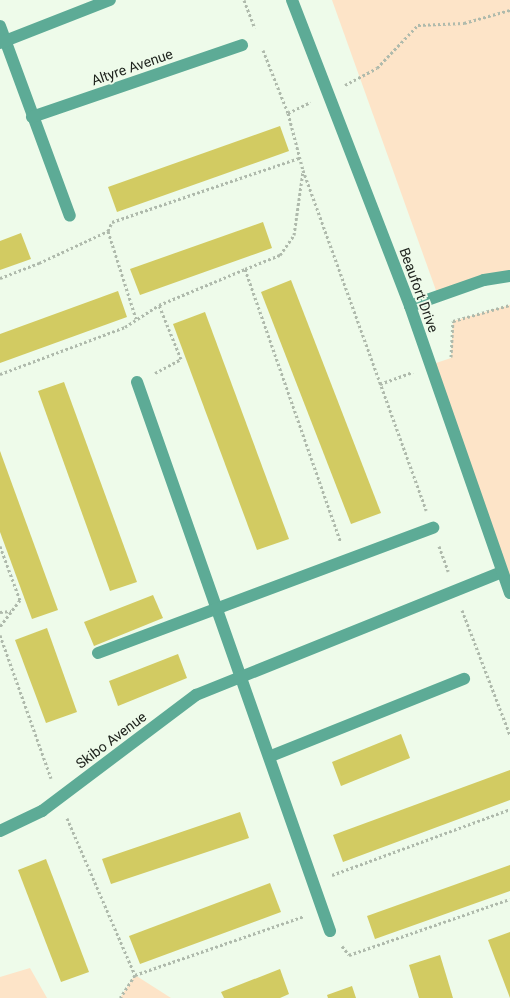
<!DOCTYPE html>
<html>
<head>
<meta charset="utf-8">
<style>
  body { margin:0 }
  #map { position:relative; width:510px; height:998px; overflow:hidden; background:#eefbea; font-family:Roboto,sans-serif }
  div>[style] { position:absolute }
  [style*='--x'] { left:calc(var(--x)*1px); top:calc(var(--y)*1px); width:calc(var(--w)*1px); rotate:calc(var(--a)*1deg) }
  .green>* { inset:0; background:#fde4c8 }
  .building>* { inset:0; background:#d2cb62 }
  .path>* { height:3px; margin-top:-1.5px; transform-origin:0; background:repeating-linear-gradient(90deg,#afbaac 0 2.5px,transparent 0 5px) }
  .minor>* { height:12px; margin:-6px; padding:0 6px; transform-origin:6px; border-radius:6px; background:#5dab96 }
  .tertiary>* { height:12px; margin:-6px; padding:0 6px; transform-origin:6px; border-radius:6px; background:#5dab96 }
  span { translate:-50% -50%; white-space:nowrap; text-align:center; line-height:1.15; -webkit-text-stroke:4px #eefbea; paint-order:stroke }
  .street-label { font-size:14px; color:#20251f }
</style>
</head>
<body>
<div id="map">
  <div class="green">
    <div style="clip-path:polygon(332px 0,510px 0,510px 276px,438px 296px)"></div>
    <div style="clip-path:polygon(510px 305px,510px 593px,430px 365px,451px 358px,453px 321px)"></div>
    <div style="clip-path:polygon(30px 968px,47px 998px,0 998px,0 977px)"></div>
    <div style="clip-path:polygon(135px 975px,171px 998px,120px 998px)"></div>
  </div>
  <div class="building">
    <div style="clip-path:polygon(280px 126px,289px 151px,117px 212px,108px 187px)"></div>
    <div style="clip-path:polygon(263px 222px,272px 248px,140px 295px,130px 269px)"></div>
    <div style="clip-path:polygon(21px 233px,31px 259px,0 270px,0 241px)"></div>
    <div style="clip-path:polygon(291px 280px,381px 513px,351px 524px,261px 292px)"></div>
    <div style="clip-path:polygon(118px 291px,127px 317px,0 363px,0 334px)"></div>
    <div style="clip-path:polygon(205px 312px,289px 539px,257px 550px,173px 324px)"></div>
    <div style="clip-path:polygon(64px 382px,137px 582px,110px 591px,38px 391px)"></div>
    <div style="clip-path:polygon(0 451px,58px 610px,32px 619px,0 532px)"></div>
    <div style="clip-path:polygon(153px 595px,163px 618px,94px 646px,84px 622px)"></div>
    <div style="clip-path:polygon(47px 628px,77px 712px,46px 723px,15px 640px)"></div>
    <div style="clip-path:polygon(178px 654px,187px 678px,118px 706px,109px 681px)"></div>
    <div style="clip-path:polygon(401px 734px,410px 758px,341px 786px,332px 762px)"></div>
    <div style="clip-path:polygon(510px 770px,510px 800px,343px 862px,333px 835px)"></div>
    <div style="clip-path:polygon(240px 812px,249px 838px,111px 884px,102px 859px)"></div>
    <div style="clip-path:polygon(46px 859px,89px 972px,61px 982px,18px 870px)"></div>
    <div style="clip-path:polygon(510px 865px,510px 891px,375px 939px,367px 916px)"></div>
    <div style="clip-path:polygon(270px 883px,281px 912px,140px 964px,129px 936px)"></div>
    <div style="clip-path:polygon(510px 932px,510px 998px,488px 940px)"></div>
    <div style="clip-path:polygon(440px 955px,453px 998px,419px 998px,409px 965px)"></div>
    <div style="clip-path:polygon(280px 969px,289px 994px,280px 998px,224px 998px,221px 992px)"></div>
    <div style="clip-path:polygon(352px 986px,356px 998px,328px 998px,327px 995px)"></div>
  </div>
  <div class="path">
    <div style="--x:244;--y:0;--w:30;--a:69"></div>
    <div style="--x:263;--y:50;--w:68;--a:68.4"></div>
    <div style="--x:288;--y:113;--w:25;--a:-26"></div>
    <div style="--x:345;--y:85;--w:36;--a:-28"></div>
    <div style="--x:377;--y:68;--w:59;--a:-46.4"></div>
    <div style="--x:418;--y:25;--w:46;--a:-2.5"></div>
    <div style="--x:464;--y:23;--w:48;--a:-15.8"></div>
    <div style="--x:288;--y:113;--w:59;--a:75.3"></div>
    <div style="--x:303;--y:170;--w:362;--a:70.1"></div>
    <div style="--x:108;--y:231;--w:10;--a:-66"></div>
    <div style="--x:112;--y:222;--w:198;--a:-18.9"></div>
    <div style="--x:245;--y:269;--w:38;--a:-22"></div>
    <div style="--x:280;--y:255;--w:24;--a:-55"></div>
    <div style="--x:294;--y:235;--w:65;--a:-82"></div>
    <div style="--x:0;--y:278;--w:42;--a:-21"></div>
    <div style="--x:39;--y:263;--w:76;--a:-24.9"></div>
    <div style="--x:108;--y:231;--w:92;--a:72.3"></div>
    <div style="--x:451;--y:357;--w:36;--a:-87"></div>
    <div style="--x:453;--y:321;--w:59;--a:-15.7"></div>
    <div style="--x:155;--y:373;--w:30;--a:-28"></div>
    <div style="--x:181;--y:359;--w:58;--a:-112.2"></div>
    <div style="--x:159;--y:305;--w:93;--a:-22.7"></div>
    <div style="--x:245;--y:269;--w:288;--a:70.7"></div>
    <div style="--x:0;--y:374;--w:134;--a:-20.6"></div>
    <div style="--x:125;--y:327;--w:40;--a:-32.9"></div>
    <div style="--x:380;--y:384;--w:35;--a:-20"></div>
    <div style="--x:0;--y:546;--w:58;--a:69.7"></div>
    <div style="--x:20;--y:600;--w:34;--a:127"></div>
    <div style="--x:439;--y:546;--w:27;--a:70"></div>
    <div style="--x:462;--y:610;--w:134;--a:69"></div>
    <div style="--x:0;--y:612;--w:11;--a:-5"></div>
    <div style="--x:0;--y:635;--w:152;--a:70.4"></div>
    <div style="--x:67;--y:818;--w:171;--a:66.6"></div>
    <div style="--x:135;--y:975;--w:27;--a:123"></div>
    <div style="--x:332;--y:875;--w:190;--a:-20.3"></div>
    <div style="--x:342;--y:946;--w:11;--a:52"></div>
    <div style="--x:349;--y:955;--w:170;--a:-19.2"></div>
    <div style="--x:135;--y:975;--w:179;--a:-19.2"></div>
  </div>
  <div class="minor">
    <div style="--x:0;--y:26;--w:202;--a:69.8"></div>
    <div style="--x:0;--y:43;--w:118;--a:-21.4"></div>
    <div style="--x:32;--y:117;--w:222;--a:-18.9"></div>
    <div style="--x:410;--y:306;--w:78;--a:-19.4"></div>
    <div style="--x:484;--y:280;--w:26;--a:-9"></div>
    <div style="--x:137;--y:382;--w:582;--a:70.63"></div>
    <div style="--x:98;--y:653;--w:358;--a:-20.5"></div>
    <div style="--x:271;--y:756;--w:208;--a:-21.8"></div>
    <div style="--x:0;--y:831;--w:47;--a:-25.5"></div>
    <div style="--x:42;--y:811;--w:193;--a:-37"></div>
    <div style="--x:196;--y:695;--w:330;--a:-21.9"></div>
  </div>
  <div class="tertiary">
    <div style="--x:292;--y:0;--w:328;--a:68.9"></div>
    <div style="--x:410;--y:306;--w:304;--a:70.8"></div>
  </div>
  <div class="street-label">
    <span style="left:132px;top:67px;rotate:-19deg">Altyre Avenue</span>
    <span style="left:419px;top:290px;rotate:70deg">Beaufort Drive</span>
    <span style="left:111px;top:740px;rotate:-37deg">Skibo Avenue</span>
  </div>
</div>
</body>
</html>
